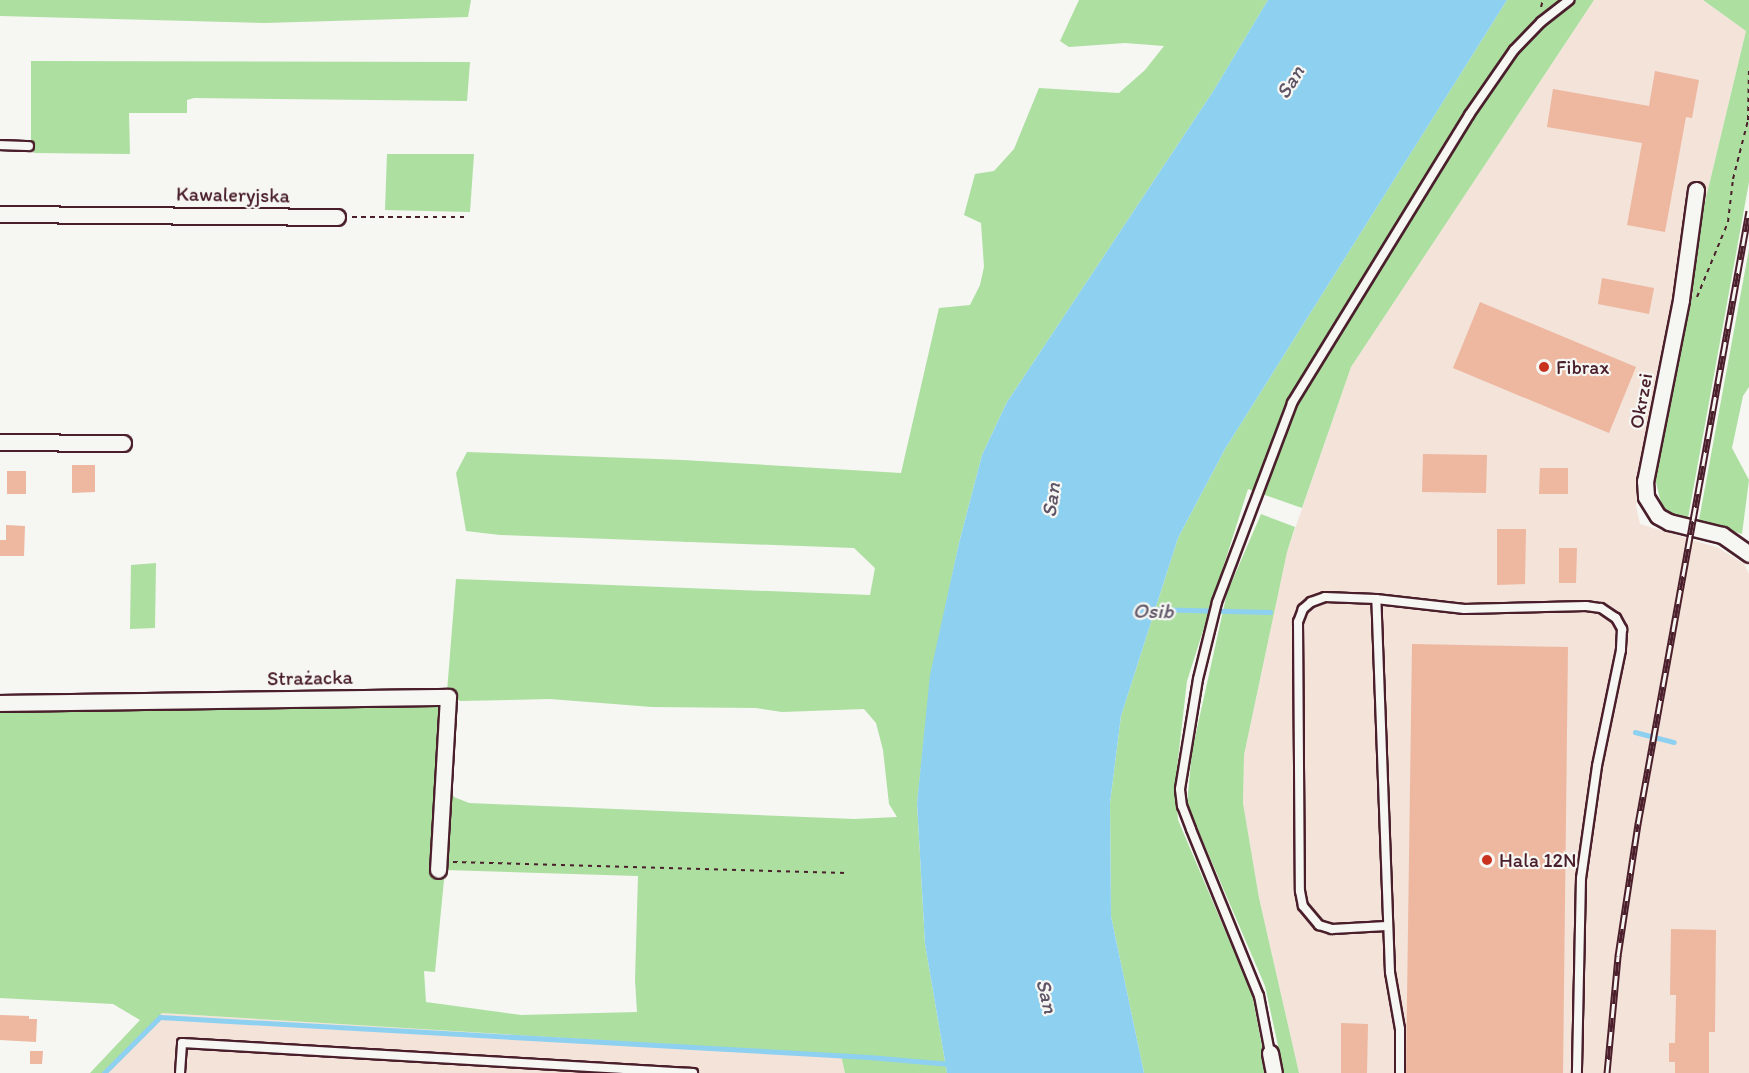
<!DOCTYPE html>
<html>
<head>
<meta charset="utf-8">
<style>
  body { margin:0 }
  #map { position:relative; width:1749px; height:1073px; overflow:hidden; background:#f6f6f2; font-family:Itim,sans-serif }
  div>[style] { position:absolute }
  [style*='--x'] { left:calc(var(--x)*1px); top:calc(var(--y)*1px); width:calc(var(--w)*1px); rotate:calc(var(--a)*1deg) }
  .built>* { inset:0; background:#f3e3d9 }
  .green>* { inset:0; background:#acdfa0 }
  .water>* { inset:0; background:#8ed0f0 }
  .stream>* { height:4.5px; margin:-2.25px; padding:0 2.25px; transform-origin:2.25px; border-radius:2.25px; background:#8ed0f0 }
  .building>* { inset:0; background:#edb7a0 }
  .path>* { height:2px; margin-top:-1px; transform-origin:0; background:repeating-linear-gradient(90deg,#4a1f2b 0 4.5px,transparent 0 9px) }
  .roads { filter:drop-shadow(2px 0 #4a1f2b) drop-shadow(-2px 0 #4a1f2b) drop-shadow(0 2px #4a1f2b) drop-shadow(0 -2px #4a1f2b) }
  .service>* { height:8px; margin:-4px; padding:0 4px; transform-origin:4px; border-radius:4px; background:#f6f6f2 }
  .minor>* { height:15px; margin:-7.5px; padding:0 7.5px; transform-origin:7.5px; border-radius:7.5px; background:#f6f6f2 }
  .rail>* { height:7px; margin-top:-3.5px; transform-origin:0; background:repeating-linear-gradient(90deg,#f6f6f2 0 14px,#4a1f2b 0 28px); box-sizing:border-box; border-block:2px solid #4a1f2b }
  .dots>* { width:16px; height:16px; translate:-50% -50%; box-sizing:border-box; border:3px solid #f6f6f2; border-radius:50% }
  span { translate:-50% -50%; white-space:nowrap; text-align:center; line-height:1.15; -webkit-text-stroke:4.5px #f6f6f2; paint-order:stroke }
  .street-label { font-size:20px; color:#4a1f2b }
  .poi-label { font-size:20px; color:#4a1f2b }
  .left { translate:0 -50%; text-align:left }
  .water-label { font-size:21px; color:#5e5466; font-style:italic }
</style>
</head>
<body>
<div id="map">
  <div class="built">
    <div style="clip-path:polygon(1594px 0,1703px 0,1746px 31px,1642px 464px,1636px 506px,1640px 524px,1719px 548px,1744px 564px,1749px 574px,1749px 1073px,1299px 1073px,1259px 898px,1243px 803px,1244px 755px,1287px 552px,1351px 367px)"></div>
    <div style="clip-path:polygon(162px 1013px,842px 1055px,845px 1073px,104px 1073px)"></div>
  </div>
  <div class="green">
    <div style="clip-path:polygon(0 0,471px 0,468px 17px,264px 23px,0 16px)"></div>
    <div style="clip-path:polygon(evenodd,1079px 0,1268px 0,1214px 90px,1007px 402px,982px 455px,959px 543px,931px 675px,917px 803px,925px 944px,947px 1073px,845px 1073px,841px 1055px,162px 1013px,104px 1073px,90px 1073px,140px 1020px,113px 1004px,0 998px,0 711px,440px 706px,431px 874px,445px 870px,450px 791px,454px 797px,469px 803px,854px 819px,897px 817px,889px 804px,883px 750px,876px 723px,864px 709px,782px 712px,756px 708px,652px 707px,550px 699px,460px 701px,447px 692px,456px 579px,870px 595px,875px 568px,854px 548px,500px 535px,466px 531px,456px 473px,467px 452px,683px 460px,901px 473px,939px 308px,970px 305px,980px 285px,984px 267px,981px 223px,964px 215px,975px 174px,994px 171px,1014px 149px,1039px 88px,1119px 93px,1145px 70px,1164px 46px,1125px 43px,1069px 47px,1060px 41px,1079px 0,445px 870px,638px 876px,635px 980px,637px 1012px,521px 1015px,426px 1002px,424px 971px,435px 972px,445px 870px)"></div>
    <div style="clip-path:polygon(1507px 0,1594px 0,1351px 367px,1302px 508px,1248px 489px,1187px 681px,1175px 785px,1178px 820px,1252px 994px,1267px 1073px,1144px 1073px,1111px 916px,1110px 803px,1121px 716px,1178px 538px,1225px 449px)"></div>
    <div style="clip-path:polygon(1703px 0,1749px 0,1749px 182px,1688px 518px,1667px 512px,1661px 503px,1655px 478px,1693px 292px,1687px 277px,1746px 31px)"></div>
    <div style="clip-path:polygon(31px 61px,470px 62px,467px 101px,194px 98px,187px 100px,187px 113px,129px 113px,130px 154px,34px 153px,31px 141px)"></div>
    <div style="clip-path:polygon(387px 154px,474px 154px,470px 212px,385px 210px)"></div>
    <div style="clip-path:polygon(1749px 249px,1749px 387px,1743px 396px,1732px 448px,1749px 480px,1742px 534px,1699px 520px)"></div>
    <div style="clip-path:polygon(1261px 514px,1295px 527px,1287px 552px,1244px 755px,1243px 803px,1259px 898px,1299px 1073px,1284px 1073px,1265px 986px,1187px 804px,1192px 751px,1227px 593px)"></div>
    <div style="clip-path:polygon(156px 563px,155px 628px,130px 629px,131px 565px)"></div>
  </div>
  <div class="water">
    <div style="clip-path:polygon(1268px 0,1507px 0,1225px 449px,1178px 538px,1121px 716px,1110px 803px,1111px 916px,1144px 1073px,947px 1073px,925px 944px,917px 803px,930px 675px,959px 543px,982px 455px,1007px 402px,1214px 90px)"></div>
  </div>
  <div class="stream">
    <div style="--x:1150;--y:609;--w:120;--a:1.4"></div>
    <div style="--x:1635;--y:732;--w:40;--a:14.4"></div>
    <div style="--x:104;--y:1073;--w:79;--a:-45"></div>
    <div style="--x:160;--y:1017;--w:710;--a:3.23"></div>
    <div style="--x:869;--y:1057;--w:81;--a:4.9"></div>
  </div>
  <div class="building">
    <div style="clip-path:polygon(1655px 71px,1699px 80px,1692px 118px,1686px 117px,1665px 232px,1627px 225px,1642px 143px,1547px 127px,1553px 89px,1649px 106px)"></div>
    <div style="clip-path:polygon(1602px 278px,1654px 288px,1649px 314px,1598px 304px)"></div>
    <div style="clip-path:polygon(1480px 302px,1636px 367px,1609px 433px,1453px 368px)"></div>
    <div style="clip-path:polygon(1423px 454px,1487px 455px,1486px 493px,1422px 492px)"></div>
    <div style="clip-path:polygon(72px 465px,95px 465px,95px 492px,72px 493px)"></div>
    <div style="clip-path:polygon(1540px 468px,1568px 468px,1568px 494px,1539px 494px)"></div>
    <div style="clip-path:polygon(7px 471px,26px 471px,26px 494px,7px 494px)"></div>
    <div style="clip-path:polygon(6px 525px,25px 526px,24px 556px,0 556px,0 540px,6px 540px)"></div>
    <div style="clip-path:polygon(1497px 529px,1526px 529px,1525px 584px,1497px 585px)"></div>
    <div style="clip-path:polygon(1559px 548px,1577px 548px,1576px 583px,1559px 583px)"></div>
    <div style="clip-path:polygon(1412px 644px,1568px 647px,1563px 1073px,1406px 1073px)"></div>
    <div style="clip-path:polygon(1671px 929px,1716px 930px,1715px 1032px,1709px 1032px,1709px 1073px,1675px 1073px,1675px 1062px,1669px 1062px,1669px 1043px,1675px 1043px,1676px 995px,1670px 995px)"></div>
    <div style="clip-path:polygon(0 1015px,29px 1016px,29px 1019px,37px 1019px,36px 1042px,0 1040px)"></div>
    <div style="clip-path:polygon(1341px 1023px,1368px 1024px,1367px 1073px,1341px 1073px)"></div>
    <div style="clip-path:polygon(30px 1051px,43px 1051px,42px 1064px,30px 1064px)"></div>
  </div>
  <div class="path">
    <div style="--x:1541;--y:7;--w:7;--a:-74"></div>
    <div style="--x:352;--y:217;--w:113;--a:0"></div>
    <div style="--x:1697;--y:297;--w:81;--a:-67.5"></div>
    <div style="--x:1728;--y:222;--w:43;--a:-83.4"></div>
    <div style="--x:1733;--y:179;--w:61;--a:-75.7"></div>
    <div style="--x:1748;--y:120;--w:52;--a:-88.9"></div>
    <div style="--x:453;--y:862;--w:394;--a:1.6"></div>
  </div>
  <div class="roads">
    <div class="service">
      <div style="--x:0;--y:145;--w:29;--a:2"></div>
      <div style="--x:1376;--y:599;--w:51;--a:-177.8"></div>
      <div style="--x:1325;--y:597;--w:15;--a:160"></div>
      <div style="--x:1311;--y:602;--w:11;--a:139"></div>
      <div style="--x:1303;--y:609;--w:14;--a:111"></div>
      <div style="--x:1298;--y:622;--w:269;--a:89.6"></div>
      <div style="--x:1300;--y:891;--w:15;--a:79"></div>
      <div style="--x:1303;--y:906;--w:25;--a:50"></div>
      <div style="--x:1319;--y:925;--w:14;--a:17"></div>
      <div style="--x:1332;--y:929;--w:55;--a:-3.1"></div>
      <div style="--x:1270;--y:1053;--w:58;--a:-100.9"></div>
      <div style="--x:1259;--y:996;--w:180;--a:-112.2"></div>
      <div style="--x:1191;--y:829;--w:25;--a:-111"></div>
      <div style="--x:1182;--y:806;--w:17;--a:-97"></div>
      <div style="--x:1180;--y:789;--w:111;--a:-80.7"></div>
      <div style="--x:1198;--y:679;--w:79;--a:-76.1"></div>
      <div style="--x:1217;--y:602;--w:213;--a:-69.3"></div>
      <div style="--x:1292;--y:403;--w:338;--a:-58.4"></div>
      <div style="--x:1469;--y:115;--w:79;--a:-55.3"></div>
      <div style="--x:1514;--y:50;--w:39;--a:-46"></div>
      <div style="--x:1541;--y:22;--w:36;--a:-38"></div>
      <div style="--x:180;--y:1073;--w:30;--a:-86"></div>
      <div style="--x:182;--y:1043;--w:512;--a:3.36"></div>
      <div style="--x:1400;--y:1073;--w:44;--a:-90"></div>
      <div style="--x:1400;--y:1029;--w:58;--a:-100"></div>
      <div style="--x:1390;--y:972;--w:373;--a:-92.1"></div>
      <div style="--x:1376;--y:599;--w:89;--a:6.5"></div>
      <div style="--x:1464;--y:609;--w:122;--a:-1.4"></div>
      <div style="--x:1586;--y:606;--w:15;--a:8"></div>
      <div style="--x:1601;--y:608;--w:18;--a:34"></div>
      <div style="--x:1616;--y:618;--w:13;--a:61"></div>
      <div style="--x:1622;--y:629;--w:21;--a:93"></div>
      <div style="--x:1621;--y:650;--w:118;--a:101.7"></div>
      <div style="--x:1597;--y:766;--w:113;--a:98.1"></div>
      <div style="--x:1581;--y:878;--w:195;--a:91.2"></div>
    </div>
    <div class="minor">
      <div style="--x:1696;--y:190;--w:111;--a:97.8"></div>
      <div style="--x:1681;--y:300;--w:185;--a:101.2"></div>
      <div style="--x:1645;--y:481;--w:16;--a:86"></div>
      <div style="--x:1646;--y:497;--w:22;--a:58"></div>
      <div style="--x:1658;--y:516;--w:13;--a:29"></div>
      <div style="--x:1669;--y:522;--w:55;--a:13.8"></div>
      <div style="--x:1722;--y:535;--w:33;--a:35"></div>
      <div style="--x:0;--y:214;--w:337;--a:0.5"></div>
      <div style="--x:0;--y:442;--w:123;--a:0.5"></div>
      <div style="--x:0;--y:703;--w:448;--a:-0.8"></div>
      <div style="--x:448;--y:697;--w:173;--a:93.3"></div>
      <div style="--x:1270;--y:1053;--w:20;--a:79"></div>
    </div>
  </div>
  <div class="rail">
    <div style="--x:1607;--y:1073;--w:118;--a:-84.6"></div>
    <div style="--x:1618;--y:956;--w:134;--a:-81.4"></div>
    <div style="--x:1638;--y:824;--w:623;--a:-79.74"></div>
  </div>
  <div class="dots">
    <div style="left:1544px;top:367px;background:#c8321e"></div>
    <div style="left:1487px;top:860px;background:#c8321e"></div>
  </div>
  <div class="street-label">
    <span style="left:233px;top:195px;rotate:1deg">Kawaleryjska</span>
    <span style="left:1641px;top:401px;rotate:-80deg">Okrzei</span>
    <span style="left:310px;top:678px;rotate:-1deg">Strażacka</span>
  </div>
  <div class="poi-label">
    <span class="left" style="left:1556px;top:367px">Fibrax</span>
    <span class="left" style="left:1499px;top:860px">Hala 12N</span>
  </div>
  <div class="water-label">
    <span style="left:1290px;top:82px;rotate:-58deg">San</span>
    <span style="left:1051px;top:500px;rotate:-82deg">San</span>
    <span style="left:1153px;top:611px;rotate:1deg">Osib</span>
    <span style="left:1047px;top:996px;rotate:76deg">San</span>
  </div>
</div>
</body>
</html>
